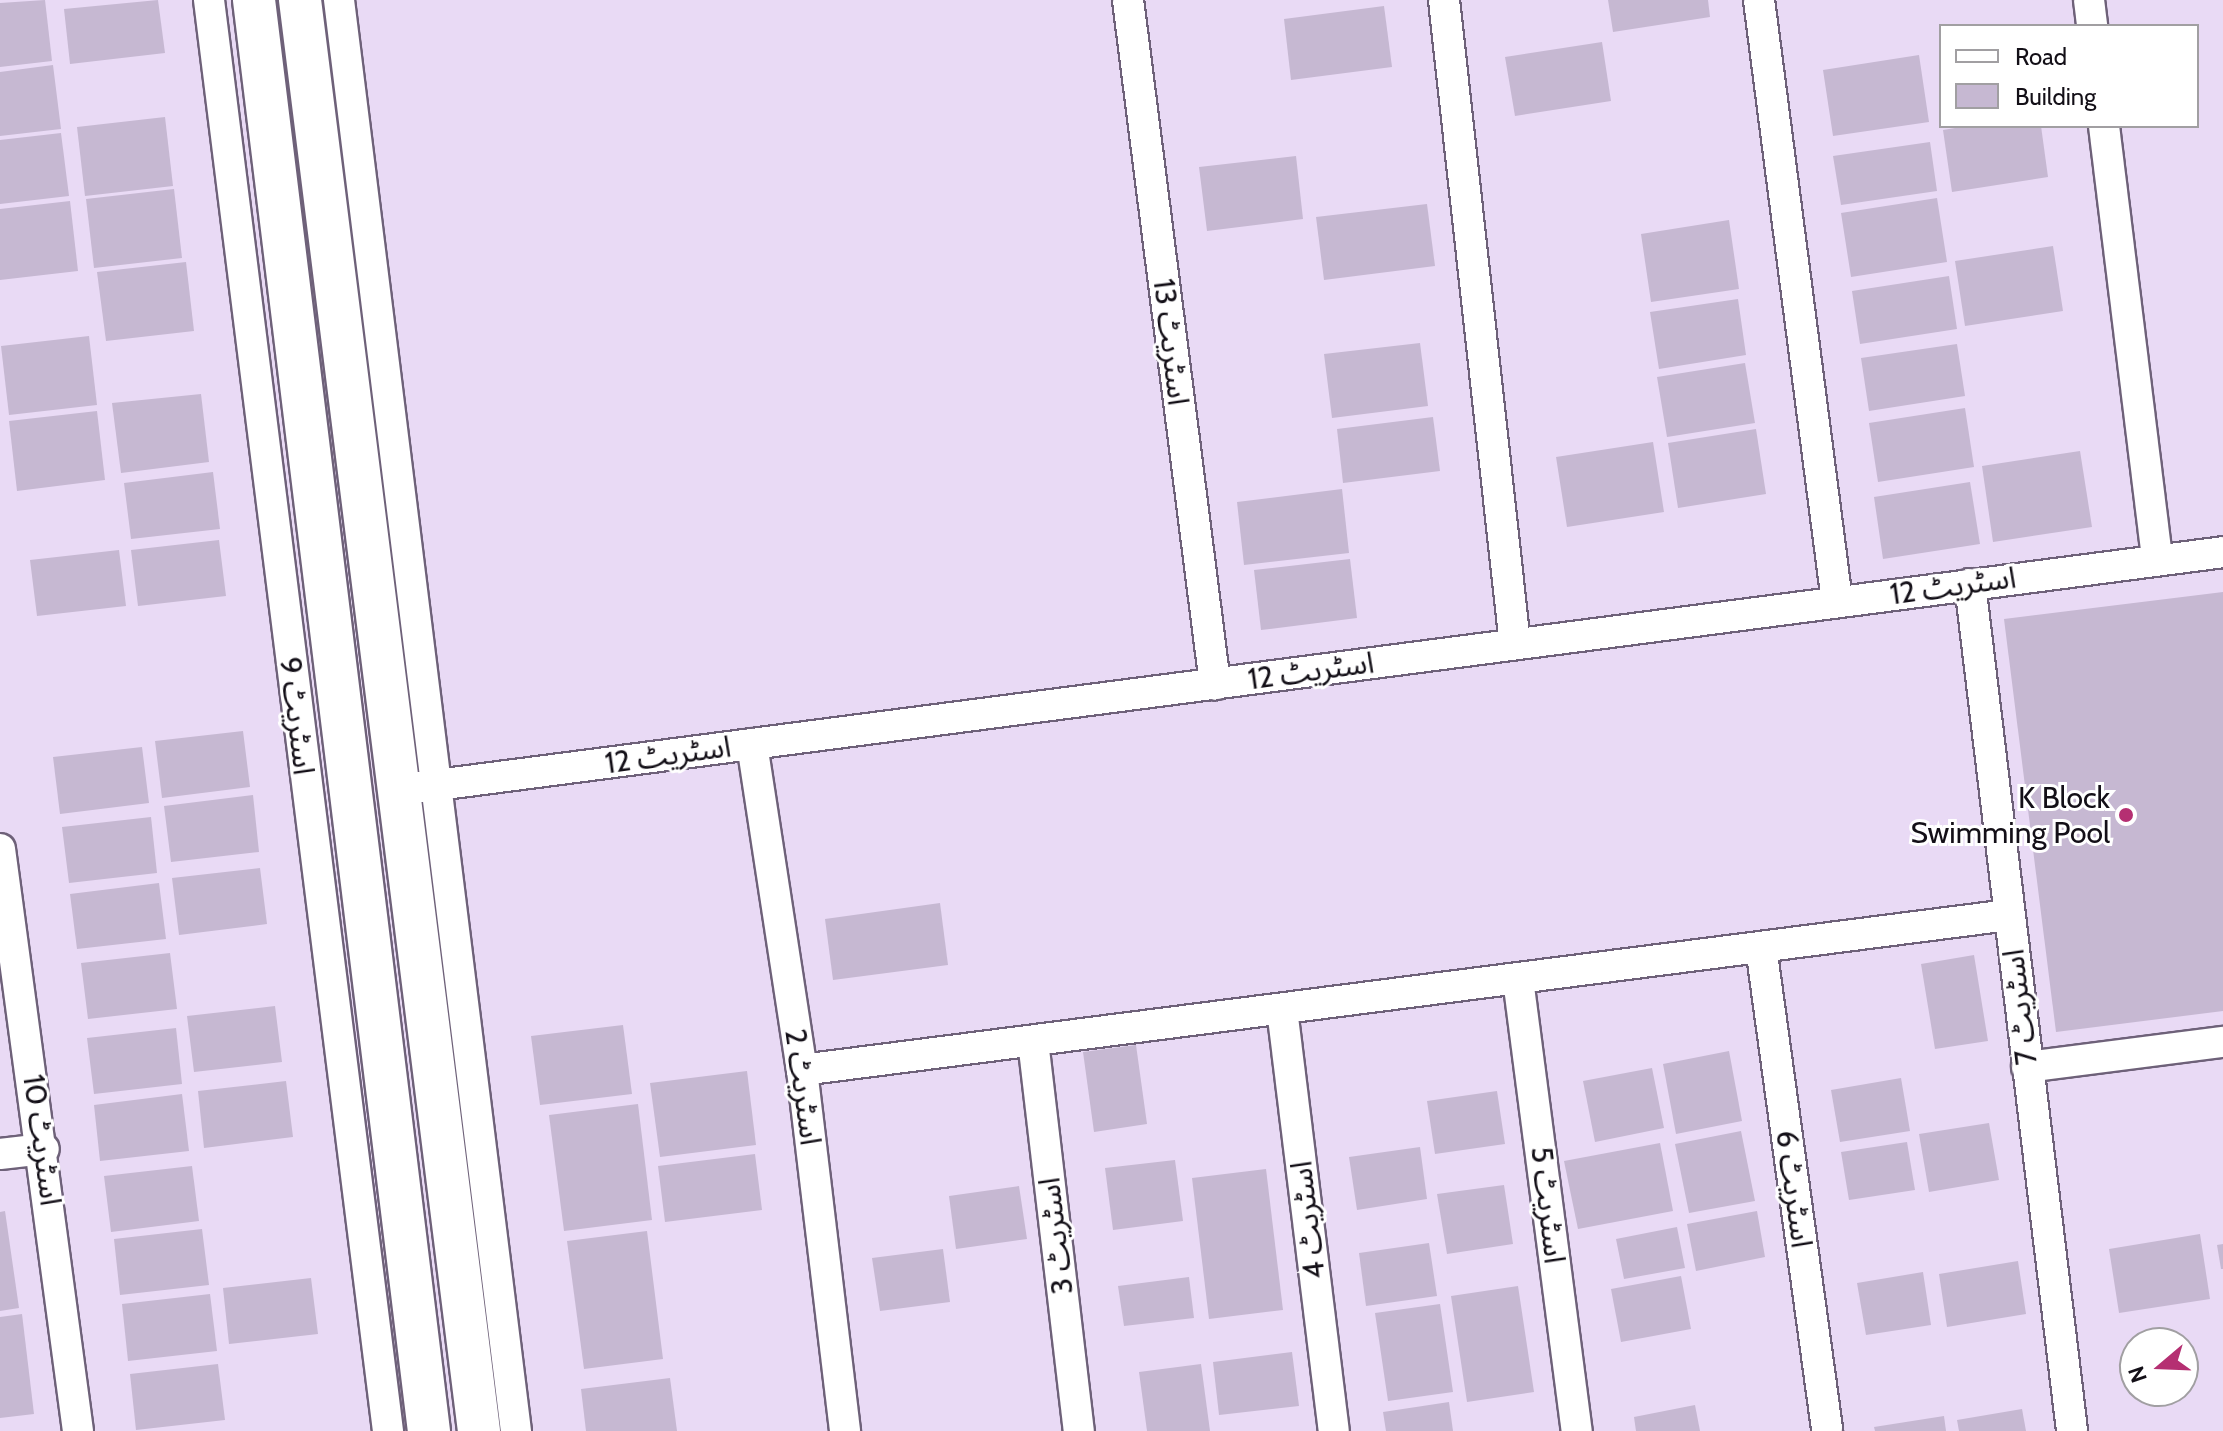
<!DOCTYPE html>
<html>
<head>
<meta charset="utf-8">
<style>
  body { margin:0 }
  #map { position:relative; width:2223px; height:1431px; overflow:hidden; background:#e9daf5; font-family:Cabin,"Noto Sans Arabic",sans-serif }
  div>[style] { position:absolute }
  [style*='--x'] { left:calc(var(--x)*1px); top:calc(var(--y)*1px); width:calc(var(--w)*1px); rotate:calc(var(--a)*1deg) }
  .building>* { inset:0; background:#c6b8d2 }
  .roads { filter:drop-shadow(2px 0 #6e6179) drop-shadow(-2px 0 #6e6179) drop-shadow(0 2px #6e6179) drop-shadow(0 -2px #6e6179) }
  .street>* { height:30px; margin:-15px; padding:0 15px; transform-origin:15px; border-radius:15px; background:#fff }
  .secondary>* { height:42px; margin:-21px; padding:0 21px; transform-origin:21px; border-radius:21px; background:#fff }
  .dots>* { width:22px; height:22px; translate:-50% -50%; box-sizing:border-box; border:4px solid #fff; border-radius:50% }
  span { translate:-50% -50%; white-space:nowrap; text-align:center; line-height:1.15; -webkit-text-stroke:6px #fff; paint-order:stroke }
  .street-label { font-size:30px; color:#130f17 }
  .poi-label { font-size:30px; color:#130f17 }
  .right { translate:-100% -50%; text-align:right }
  .legend { position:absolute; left:1939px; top:24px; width:260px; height:104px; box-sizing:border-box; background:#fff; border:2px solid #a19fa2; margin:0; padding:10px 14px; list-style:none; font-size:24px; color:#130f17 }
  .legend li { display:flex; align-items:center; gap:16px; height:40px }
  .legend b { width:40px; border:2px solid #a19fa2 }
  .north { position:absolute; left:2119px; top:1327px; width:80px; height:80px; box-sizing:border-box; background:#fff; border:2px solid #a19fa2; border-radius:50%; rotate:251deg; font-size:22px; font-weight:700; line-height:32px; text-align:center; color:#130f17 }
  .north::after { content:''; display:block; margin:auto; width:28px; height:36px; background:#b52f72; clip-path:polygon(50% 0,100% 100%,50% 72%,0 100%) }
</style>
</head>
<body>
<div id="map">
  <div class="building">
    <div style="clip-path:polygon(45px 0,52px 61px,0 67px,0 3px)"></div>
    <div style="clip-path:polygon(158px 0,165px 53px,70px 64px,64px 9px)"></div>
    <div style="clip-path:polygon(1608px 0,1708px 0,1710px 17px,1613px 32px)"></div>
    <div style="clip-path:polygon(1384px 6px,1392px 67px,1291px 80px,1284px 19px)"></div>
    <div style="clip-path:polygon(1602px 42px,1611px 101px,1515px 116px,1505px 57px)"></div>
    <div style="clip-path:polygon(1919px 55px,1929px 122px,1833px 136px,1823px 70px)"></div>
    <div style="clip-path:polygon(53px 65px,61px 129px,0 136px,0 72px)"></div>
    <div style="clip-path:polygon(165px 117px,173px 186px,85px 196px,77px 127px)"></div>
    <div style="clip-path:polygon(1967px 126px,2041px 126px,2048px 177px,1952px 192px,1943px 130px)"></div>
    <div style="clip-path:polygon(61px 133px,69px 196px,0 204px,0 140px)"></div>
    <div style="clip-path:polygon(1930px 142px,1937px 191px,1841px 205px,1833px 156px)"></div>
    <div style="clip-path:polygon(1296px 156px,1303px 219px,1207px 231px,1199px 167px)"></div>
    <div style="clip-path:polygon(174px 189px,182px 258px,94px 268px,86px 199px)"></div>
    <div style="clip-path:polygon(1937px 198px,1947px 262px,1851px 277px,1841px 213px)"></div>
    <div style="clip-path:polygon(70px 201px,78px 271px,0 280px,0 209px)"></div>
    <div style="clip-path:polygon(1427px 204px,1435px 266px,1324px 280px,1316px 217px)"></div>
    <div style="clip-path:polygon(1729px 220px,1739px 289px,1651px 302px,1641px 234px)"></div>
    <div style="clip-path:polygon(2053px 246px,2063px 311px,1965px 326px,1955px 261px)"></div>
    <div style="clip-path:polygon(186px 262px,194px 331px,106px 341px,97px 272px)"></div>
    <div style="clip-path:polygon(1949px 276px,1957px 329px,1860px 344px,1852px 291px)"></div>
    <div style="clip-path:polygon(1738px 299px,1746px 355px,1659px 369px,1650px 312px)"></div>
    <div style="clip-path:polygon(89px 336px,97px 405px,9px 415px,1px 346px)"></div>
    <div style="clip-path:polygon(1420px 343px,1428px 406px,1332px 418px,1324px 354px)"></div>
    <div style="clip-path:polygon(1957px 344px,1965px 396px,1869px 411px,1861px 358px)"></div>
    <div style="clip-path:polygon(1745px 363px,1755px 423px,1667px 437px,1657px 377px)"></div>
    <div style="clip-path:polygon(201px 394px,209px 462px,121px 473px,112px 403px)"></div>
    <div style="clip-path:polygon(1965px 408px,1974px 467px,1878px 482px,1869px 423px)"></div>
    <div style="clip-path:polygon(97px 411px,105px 480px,17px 491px,9px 421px)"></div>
    <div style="clip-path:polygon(1433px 417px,1440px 471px,1343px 483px,1337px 429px)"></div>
    <div style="clip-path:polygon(1756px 429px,1766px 494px,1678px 508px,1668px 443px)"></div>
    <div style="clip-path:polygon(1653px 442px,1664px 512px,1567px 527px,1556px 457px)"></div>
    <div style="clip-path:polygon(2080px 451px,2092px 527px,1993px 542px,1982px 466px)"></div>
    <div style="clip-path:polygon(213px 472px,220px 529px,131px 539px,124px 483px)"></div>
    <div style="clip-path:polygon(1970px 482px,1980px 544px,1883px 559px,1874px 497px)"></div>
    <div style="clip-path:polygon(1342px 489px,1349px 553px,1244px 565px,1237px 502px)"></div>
    <div style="clip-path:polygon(219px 540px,226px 596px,138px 606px,131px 550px)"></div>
    <div style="clip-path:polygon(119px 550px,126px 606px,37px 616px,30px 560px)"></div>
    <div style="clip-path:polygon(1350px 559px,1357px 618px,1261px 630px,1254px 570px)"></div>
    <div style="clip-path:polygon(2223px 592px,2223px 1011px,2056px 1032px,2004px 619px)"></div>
    <div style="clip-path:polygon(243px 731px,250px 787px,162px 798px,155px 741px)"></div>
    <div style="clip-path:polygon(142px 747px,149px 803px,60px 814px,53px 757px)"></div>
    <div style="clip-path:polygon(253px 795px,259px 852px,171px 862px,164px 806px)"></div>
    <div style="clip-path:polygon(151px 817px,157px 873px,69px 883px,62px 827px)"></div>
    <div style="clip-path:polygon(260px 868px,267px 924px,179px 935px,172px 878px)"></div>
    <div style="clip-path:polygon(159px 883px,166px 939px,77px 949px,70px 894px)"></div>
    <div style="clip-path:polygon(940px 903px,948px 965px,833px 980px,825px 919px)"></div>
    <div style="clip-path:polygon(170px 953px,177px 1009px,88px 1019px,81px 963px)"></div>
    <div style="clip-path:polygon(1974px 955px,1988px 1041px,1935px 1049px,1921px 964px)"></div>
    <div style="clip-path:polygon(275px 1006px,282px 1062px,194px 1072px,187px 1016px)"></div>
    <div style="clip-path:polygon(623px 1025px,632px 1094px,540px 1105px,531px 1036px)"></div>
    <div style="clip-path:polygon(176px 1028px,182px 1084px,94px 1094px,87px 1038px)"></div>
    <div style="clip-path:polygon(1136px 1045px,1147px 1124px,1094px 1132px,1083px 1052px)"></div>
    <div style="clip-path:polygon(1729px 1051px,1742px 1121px,1676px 1134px,1663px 1064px)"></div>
    <div style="clip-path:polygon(1652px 1068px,1664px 1128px,1595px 1142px,1583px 1081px)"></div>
    <div style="clip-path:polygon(747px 1071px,756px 1145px,660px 1157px,650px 1083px)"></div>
    <div style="clip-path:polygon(1901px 1078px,1910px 1131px,1840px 1142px,1831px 1090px)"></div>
    <div style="clip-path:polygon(286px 1081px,293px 1137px,204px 1148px,198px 1091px)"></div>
    <div style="clip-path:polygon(1497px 1091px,1505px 1144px,1435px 1154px,1427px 1101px)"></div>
    <div style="clip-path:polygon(182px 1094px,189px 1151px,100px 1161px,94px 1105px)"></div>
    <div style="clip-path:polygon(638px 1104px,652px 1220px,564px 1231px,549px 1115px)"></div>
    <div style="clip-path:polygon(1989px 1123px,1999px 1180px,1929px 1192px,1919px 1134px)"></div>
    <div style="clip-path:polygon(1741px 1131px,1755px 1201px,1689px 1213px,1675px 1144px)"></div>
    <div style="clip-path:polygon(1907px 1142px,1915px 1190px,1849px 1200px,1841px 1152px)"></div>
    <div style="clip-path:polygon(1660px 1143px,1673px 1211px,1578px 1229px,1564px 1161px)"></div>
    <div style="clip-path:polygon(1420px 1147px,1427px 1199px,1357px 1210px,1349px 1157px)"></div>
    <div style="clip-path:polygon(755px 1154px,762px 1210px,665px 1222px,658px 1166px)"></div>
    <div style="clip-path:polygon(1175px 1160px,1183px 1221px,1113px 1230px,1105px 1168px)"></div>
    <div style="clip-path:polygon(192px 1166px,199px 1221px,111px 1232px,104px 1176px)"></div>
    <div style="clip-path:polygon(1266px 1169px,1283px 1310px,1209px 1319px,1192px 1178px)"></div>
    <div style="clip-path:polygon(1504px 1185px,1513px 1244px,1447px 1254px,1437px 1194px)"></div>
    <div style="clip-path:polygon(1019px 1186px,1027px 1239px,956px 1249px,949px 1196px)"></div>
    <div style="clip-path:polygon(5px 1211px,19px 1308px,0 1311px,0 1212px)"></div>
    <div style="clip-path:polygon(1757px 1211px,1765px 1257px,1696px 1271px,1687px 1224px)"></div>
    <div style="clip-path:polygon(1677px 1227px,1685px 1268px,1624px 1279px,1616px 1239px)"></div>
    <div style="clip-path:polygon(202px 1229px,209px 1285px,120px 1295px,114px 1239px)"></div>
    <div style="clip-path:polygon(647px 1231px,663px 1359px,584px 1369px,567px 1241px)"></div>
    <div style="clip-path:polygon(2200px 1234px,2210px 1299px,2119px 1313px,2109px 1249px)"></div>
    <div style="clip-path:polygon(1429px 1243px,1437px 1296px,1366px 1306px,1359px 1253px)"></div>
    <div style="clip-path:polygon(2223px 1244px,2223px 1269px,2221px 1269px,2217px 1245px)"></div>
    <div style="clip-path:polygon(943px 1249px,950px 1302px,880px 1311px,872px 1258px)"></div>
    <div style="clip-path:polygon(2018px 1261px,2026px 1314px,1947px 1327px,1939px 1274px)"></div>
    <div style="clip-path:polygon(1923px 1272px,1931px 1325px,1866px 1335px,1857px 1283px)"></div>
    <div style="clip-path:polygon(1681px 1276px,1691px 1329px,1621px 1342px,1611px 1289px)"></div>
    <div style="clip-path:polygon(1189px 1277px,1194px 1318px,1124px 1326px,1118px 1286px)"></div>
    <div style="clip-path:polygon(311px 1278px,318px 1334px,229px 1344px,223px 1288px)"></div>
    <div style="clip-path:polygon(1518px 1286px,1534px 1392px,1467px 1402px,1451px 1296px)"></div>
    <div style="clip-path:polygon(210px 1294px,217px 1351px,128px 1361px,122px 1304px)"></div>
    <div style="clip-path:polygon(1440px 1304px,1453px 1392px,1388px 1401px,1375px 1313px)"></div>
    <div style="clip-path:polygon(22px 1314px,34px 1414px,0 1418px,0 1317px)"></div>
    <div style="clip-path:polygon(1292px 1352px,1299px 1406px,1219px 1415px,1213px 1362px)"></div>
    <div style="clip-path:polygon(218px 1364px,225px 1420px,136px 1430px,130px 1374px)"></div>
    <div style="clip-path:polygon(1201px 1364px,1210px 1431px,1147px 1431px,1139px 1372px)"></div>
    <div style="clip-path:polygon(670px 1378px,677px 1431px,586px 1431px,581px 1389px)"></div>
    <div style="clip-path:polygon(1449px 1402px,1453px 1431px,1386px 1431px,1383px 1412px)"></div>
    <div style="clip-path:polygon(1695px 1405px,1700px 1431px,1636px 1431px,1634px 1417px)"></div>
    <div style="clip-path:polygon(2022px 1409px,2026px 1431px,1959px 1431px,1957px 1420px)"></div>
    <div style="clip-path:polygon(1944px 1416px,1946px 1431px,1875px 1431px,1874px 1427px)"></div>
  </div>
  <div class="roads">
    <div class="street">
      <div style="--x:209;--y:0;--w:1442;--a:82.87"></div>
      <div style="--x:339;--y:0;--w:1442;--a:82.95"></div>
      <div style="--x:1128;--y:0;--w:690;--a:82.75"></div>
      <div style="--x:1444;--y:0;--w:648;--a:83.71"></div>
      <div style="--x:1759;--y:0;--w:606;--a:82.61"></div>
      <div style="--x:2089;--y:0;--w:26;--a:83"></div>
      <div style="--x:2104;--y:126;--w:436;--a:83"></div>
      <div style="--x:1970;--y:584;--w:853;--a:83.13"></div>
      <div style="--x:752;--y:744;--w:330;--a:81.3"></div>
      <div style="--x:802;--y:1070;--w:364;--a:83.2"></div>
      <div style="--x:399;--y:790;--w:1839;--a:-7.43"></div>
      <div style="--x:0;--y:849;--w:587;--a:82.37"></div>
      <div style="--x:1761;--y:947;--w:488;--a:82.2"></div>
      <div style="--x:1518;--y:979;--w:456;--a:82.6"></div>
      <div style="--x:1282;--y:1009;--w:425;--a:83"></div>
      <div style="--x:1033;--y:1041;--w:393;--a:83.3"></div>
      <div style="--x:2027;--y:1067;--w:198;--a:-7.3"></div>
      <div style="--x:802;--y:1070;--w:1217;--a:-7.32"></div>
      <div style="--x:0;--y:1154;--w:44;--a:-6.5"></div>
    </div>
    <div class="secondary">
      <div style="--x:254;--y:0;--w:1442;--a:83.03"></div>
      <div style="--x:300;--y:0;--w:1442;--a:82.87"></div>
    </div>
  </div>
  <div class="dots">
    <div style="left:2126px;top:815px;background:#b52f72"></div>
  </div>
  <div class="street-label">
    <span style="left:1171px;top:342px;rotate:83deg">اسٹریٹ 13</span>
    <span style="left:1953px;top:586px;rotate:-8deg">اسٹریٹ 12</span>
    <span style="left:1311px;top:671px;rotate:-8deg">اسٹریٹ 12</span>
    <span style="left:297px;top:716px;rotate:83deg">اسٹریٹ 9</span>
    <span style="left:668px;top:755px;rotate:-8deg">اسٹریٹ 12</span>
    <span style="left:2020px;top:1007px;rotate:-97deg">اسٹریٹ 7</span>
    <span style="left:803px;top:1087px;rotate:82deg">اسٹریٹ 2</span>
    <span style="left:42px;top:1140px;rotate:82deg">اسٹریٹ 10</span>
    <span style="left:1794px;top:1189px;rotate:82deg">اسٹریٹ 6</span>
    <span style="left:1548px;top:1205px;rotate:83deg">اسٹریٹ 5</span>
    <span style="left:1308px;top:1220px;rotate:-97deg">اسٹریٹ 4</span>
    <span style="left:1056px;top:1236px;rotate:-97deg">اسٹریٹ 3</span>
  </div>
  <div class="poi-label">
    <span class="right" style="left:2110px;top:815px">K Block<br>Swimming Pool</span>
  </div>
  <ul class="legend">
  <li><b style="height:10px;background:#fff"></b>Road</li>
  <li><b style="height:22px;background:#c6b8d2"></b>Building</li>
  </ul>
  <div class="north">N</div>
</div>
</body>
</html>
